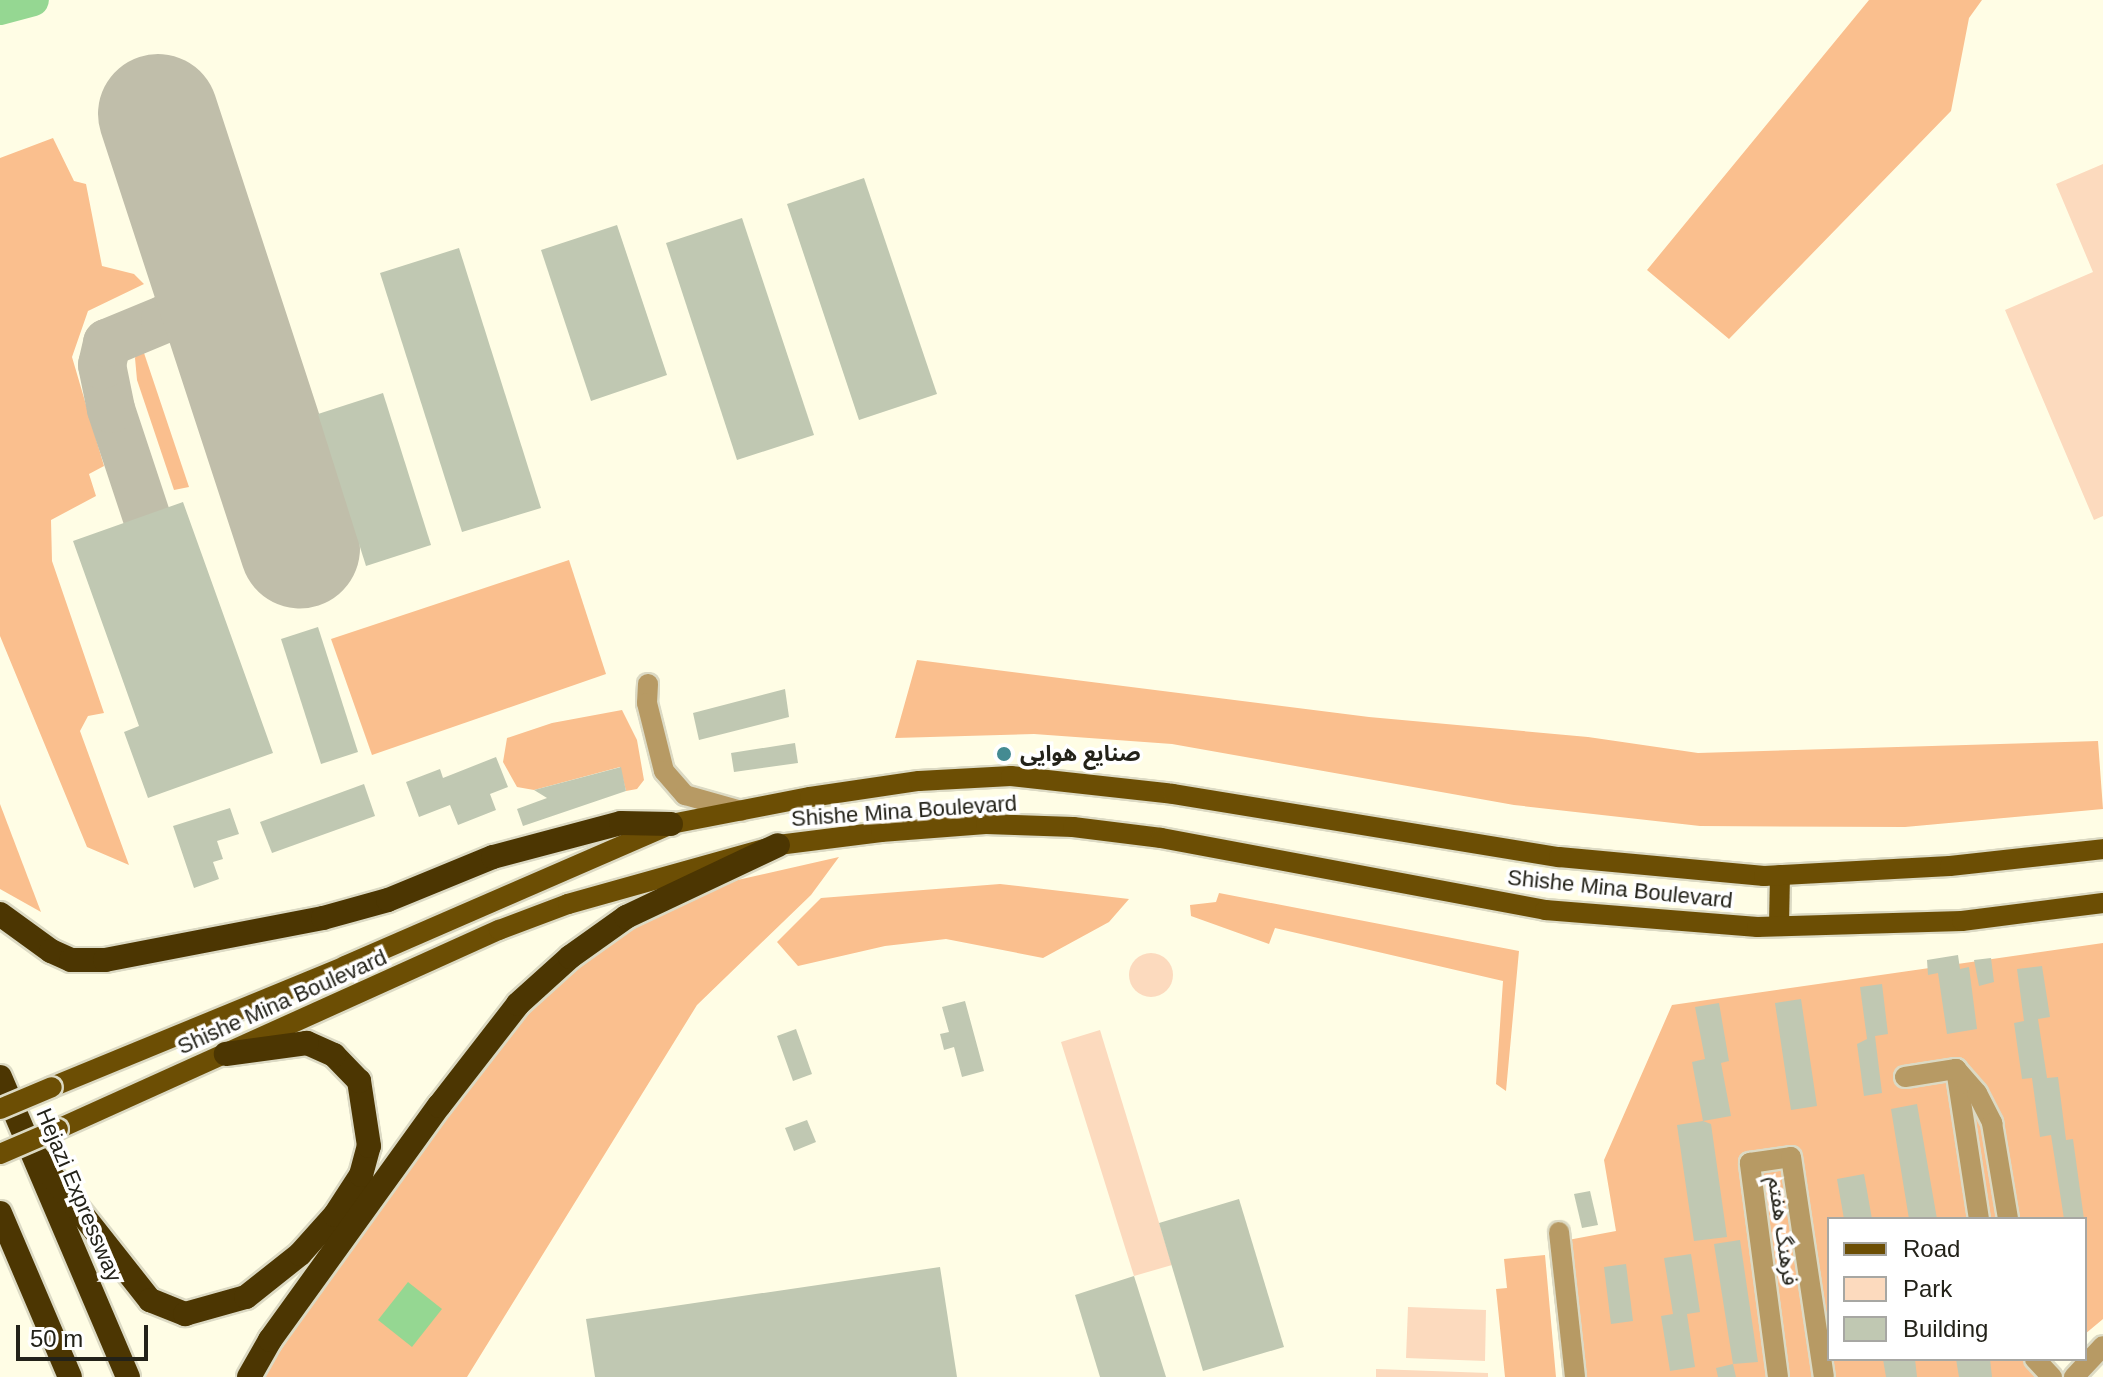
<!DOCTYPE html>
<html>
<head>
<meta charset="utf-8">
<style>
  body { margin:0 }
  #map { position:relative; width:2103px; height:1377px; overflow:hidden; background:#fffde5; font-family:Helvetica,"Noto Sans Arabic",sans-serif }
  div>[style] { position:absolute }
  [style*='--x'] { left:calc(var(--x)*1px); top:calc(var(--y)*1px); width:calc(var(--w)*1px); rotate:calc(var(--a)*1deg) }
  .green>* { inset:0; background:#fcdabe }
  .round { border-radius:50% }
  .forest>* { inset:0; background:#fabf8e }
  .water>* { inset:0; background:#95d792 }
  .river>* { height:32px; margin:-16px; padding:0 16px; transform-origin:16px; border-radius:16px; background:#95d792 }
  .taxiway>* { height:48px; margin:-24px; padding:0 24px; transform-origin:24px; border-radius:24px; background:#c0beaa }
  .runway>* { height:120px; margin:-60px; padding:0 60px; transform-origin:60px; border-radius:60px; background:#c0beaa }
  .building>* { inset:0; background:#c0c8b2 }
  .roads { filter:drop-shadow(2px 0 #dcdac4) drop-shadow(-2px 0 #dcdac4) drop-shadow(0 2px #dcdac4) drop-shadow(0 -2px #dcdac4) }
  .minor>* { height:20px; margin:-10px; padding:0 10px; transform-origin:10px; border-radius:10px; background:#b79a64 }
  .major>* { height:20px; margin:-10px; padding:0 10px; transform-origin:10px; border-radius:10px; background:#6c4e04 }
  .highway>* { height:24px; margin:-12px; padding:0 12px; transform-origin:12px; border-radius:12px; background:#4c3602 }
  .bridges { filter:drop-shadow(2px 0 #dcdac4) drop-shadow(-2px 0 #dcdac4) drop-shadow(0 2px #dcdac4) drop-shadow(0 -2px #dcdac4) }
  .major-bridge>* { height:20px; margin:-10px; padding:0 10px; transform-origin:10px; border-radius:10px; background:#6c4e04 }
  .dots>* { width:22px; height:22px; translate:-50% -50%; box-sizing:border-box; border:4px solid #fff; border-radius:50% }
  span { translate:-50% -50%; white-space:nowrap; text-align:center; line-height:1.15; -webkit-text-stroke:7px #fff; paint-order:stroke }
  .poi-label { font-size:22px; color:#232219; font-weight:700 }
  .left { translate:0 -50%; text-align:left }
  .street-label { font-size:22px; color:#232219 }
  .legend { position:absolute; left:1827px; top:1217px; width:260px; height:144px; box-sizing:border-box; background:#fff; border:2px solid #a7a7a3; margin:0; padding:10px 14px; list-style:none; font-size:24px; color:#232219 }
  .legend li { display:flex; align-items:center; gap:16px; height:40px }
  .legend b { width:40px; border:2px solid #a7a7a3 }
  .scale { position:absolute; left:16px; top:1325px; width:132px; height:36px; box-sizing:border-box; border:4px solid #232219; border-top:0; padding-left:10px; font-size:24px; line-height:28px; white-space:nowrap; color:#232219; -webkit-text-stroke:6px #fff; paint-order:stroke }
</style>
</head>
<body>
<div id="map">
  <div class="green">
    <div style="clip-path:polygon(2103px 164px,2103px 516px,2094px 520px,2005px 310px,2093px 272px,2056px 184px)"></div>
    <div class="round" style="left:1129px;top:953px;width:44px;height:44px"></div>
    <div style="clip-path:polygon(1100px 1030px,1172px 1265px,1134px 1276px,1061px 1042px)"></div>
    <div style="clip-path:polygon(1408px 1307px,1486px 1310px,1485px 1361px,1406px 1358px)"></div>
    <div style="clip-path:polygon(1376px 1369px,1488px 1373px,1488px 1377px,1376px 1377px)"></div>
  </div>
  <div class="forest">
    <div style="clip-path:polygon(1869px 0,1982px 0,1969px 18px,1951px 111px,1729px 339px,1647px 270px)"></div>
    <div style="clip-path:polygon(53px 138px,74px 181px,86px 184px,102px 266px,134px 274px,144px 284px,88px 311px,72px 357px,104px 466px,89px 474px,96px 496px,51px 520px,52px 561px,104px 713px,88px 716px,80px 731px,129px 865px,87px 847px,0 636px,0 158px)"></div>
    <div style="clip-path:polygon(141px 344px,189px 487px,174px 490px,137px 380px,135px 358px)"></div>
    <div style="clip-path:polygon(569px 560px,606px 674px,372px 755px,331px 639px)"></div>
    <div style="clip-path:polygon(917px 660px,1369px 717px,1588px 737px,1698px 753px,2098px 741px,2103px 809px,1905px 827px,1700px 826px,1514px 805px,1172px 744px,1034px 734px,895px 738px)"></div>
    <div style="clip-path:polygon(622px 710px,637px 740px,644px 780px,637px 789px,626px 791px,620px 767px,534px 790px,517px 787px,503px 762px,507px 738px,552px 723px)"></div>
    <div style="clip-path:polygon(0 804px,41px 912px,0 889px)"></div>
    <div style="clip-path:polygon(839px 857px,811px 895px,697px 1005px,467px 1377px,263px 1377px,329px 1277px,485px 1060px,531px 1005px,606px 939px,720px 884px)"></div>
    <div style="clip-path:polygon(1000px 884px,1129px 899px,1109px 922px,1043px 958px,946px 939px,885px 946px,798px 966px,777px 942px,821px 898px)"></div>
    <div style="clip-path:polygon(1219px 893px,1519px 951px,1506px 1091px,1496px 1084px,1503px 981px,1275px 928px,1269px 944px,1191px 916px,1190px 905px,1216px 902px)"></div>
    <div style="clip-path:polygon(2103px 943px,2103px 1319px,2085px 1334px,2085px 1219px,1829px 1219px,1829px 1359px,2055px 1359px,2034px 1377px,1584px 1377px,1568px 1240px,1616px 1231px,1604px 1160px,1672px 1005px)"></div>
    <div style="clip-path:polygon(1545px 1255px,1556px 1377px,1505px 1377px,1496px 1289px,1507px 1288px,1504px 1259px)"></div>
  </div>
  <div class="water">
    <div style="clip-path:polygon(408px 1282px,442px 1309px,412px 1347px,378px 1320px)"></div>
  </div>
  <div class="river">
    <div style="--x:0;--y:9;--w:34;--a:-15"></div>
  </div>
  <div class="taxiway">
    <div style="--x:146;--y:515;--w:112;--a:-108.3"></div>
    <div style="--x:111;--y:409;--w:45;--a:-101.6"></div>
    <div style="--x:102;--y:365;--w:23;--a:-77"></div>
    <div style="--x:107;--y:343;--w:63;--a:-22.5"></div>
    <div style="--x:165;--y:319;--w:33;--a:-5"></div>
    <div style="--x:198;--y:316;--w:22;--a:24"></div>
    <div style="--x:218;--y:325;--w:25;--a:53"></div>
  </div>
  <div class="runway">
    <div style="--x:158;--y:114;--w:457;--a:71.9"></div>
  </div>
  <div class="building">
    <div style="clip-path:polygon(864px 178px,937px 394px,859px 420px,787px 204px)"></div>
    <div style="clip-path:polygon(742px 218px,814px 435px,737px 460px,666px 243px)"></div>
    <div style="clip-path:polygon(617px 225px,667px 375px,591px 401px,541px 250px)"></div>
    <div style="clip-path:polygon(459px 248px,541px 508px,462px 532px,380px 273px)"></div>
    <div style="clip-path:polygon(383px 393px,431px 545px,366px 566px,318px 414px)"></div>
    <div style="clip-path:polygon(183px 502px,273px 753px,148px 798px,124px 732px,139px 726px,73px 541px)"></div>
    <div style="clip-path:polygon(318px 627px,358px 752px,321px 764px,281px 639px)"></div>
    <div style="clip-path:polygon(785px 689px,789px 717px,699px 740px,693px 713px)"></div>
    <div style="clip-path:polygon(795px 743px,798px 763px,734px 772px,731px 753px)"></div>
    <div style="clip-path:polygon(496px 757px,508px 787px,490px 794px,496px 810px,458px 825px,450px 805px,419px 817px,406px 782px,440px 769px,443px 778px)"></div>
    <div style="clip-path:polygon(621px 767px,626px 791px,523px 826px,517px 809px,547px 798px,534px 790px)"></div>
    <div style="clip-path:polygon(364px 784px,375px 816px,272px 853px,260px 822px)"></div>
    <div style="clip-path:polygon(230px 808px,239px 834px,217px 841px,223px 859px,213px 862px,219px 879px,194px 888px,173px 826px)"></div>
    <div style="clip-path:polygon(1958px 955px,1960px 969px,1969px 967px,1977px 1029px,1947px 1034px,1938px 973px,1928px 975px,1927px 960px)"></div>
    <div style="clip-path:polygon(1991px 958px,1994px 982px,1979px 986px,1974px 960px)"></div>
    <div style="clip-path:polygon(2042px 966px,2050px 1017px,2038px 1019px,2047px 1078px,2058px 1077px,2066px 1140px,2073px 1139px,2084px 1219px,2064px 1219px,2051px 1135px,2040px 1137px,2032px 1078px,2022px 1079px,2014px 1023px,2024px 1021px,2017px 969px)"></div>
    <div style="clip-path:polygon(1882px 984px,1888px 1034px,1875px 1036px,1882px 1093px,1864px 1096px,1857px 1044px,1867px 1039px,1860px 987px)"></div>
    <div style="clip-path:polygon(1801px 999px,1817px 1106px,1791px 1110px,1775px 1003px)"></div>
    <div style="clip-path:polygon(965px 1001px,984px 1071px,962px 1077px,954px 1047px,944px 1050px,940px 1034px,949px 1032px,942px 1007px)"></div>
    <div style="clip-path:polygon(1719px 1003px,1729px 1061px,1721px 1063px,1731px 1116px,1703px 1121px,1692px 1062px,1705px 1059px,1695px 1007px)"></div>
    <div style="clip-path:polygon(796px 1029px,812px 1074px,793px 1081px,777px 1036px)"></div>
    <div style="clip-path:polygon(1917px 1104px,1937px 1219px,1909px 1219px,1891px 1109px)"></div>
    <div style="clip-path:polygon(807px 1120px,816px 1142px,794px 1151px,785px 1128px)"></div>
    <div style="clip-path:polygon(1703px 1121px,1711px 1124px,1727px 1237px,1694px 1241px,1677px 1125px)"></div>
    <div style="clip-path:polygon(1864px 1174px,1872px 1219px,1844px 1219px,1837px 1179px)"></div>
    <div style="clip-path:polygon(1590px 1191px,1598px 1225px,1582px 1228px,1574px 1194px)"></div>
    <div style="clip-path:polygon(1239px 1199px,1284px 1347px,1203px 1371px,1159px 1223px)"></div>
    <div style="clip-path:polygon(1740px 1240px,1758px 1362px,1733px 1364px,1736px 1377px,1718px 1377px,1716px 1368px,1733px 1364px,1714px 1244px)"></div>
    <div style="clip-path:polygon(1691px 1254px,1700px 1312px,1687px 1314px,1695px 1367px,1670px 1371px,1661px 1316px,1673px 1314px,1664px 1258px)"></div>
    <div style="clip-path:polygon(1626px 1264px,1633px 1321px,1611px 1324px,1604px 1267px)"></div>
    <div style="clip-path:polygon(940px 1267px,957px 1377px,595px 1377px,586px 1319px)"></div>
    <div style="clip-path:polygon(1134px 1276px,1166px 1377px,1100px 1377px,1075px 1295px)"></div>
    <div style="clip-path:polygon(1883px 1359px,1915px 1359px,1917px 1377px,1886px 1377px)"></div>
    <div style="clip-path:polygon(1956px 1359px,1990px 1359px,1992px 1377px,1959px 1377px)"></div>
  </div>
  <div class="roads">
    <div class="minor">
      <div style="--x:648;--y:684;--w:19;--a:93"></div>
      <div style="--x:647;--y:703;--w:70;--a:76"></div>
      <div style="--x:664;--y:771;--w:32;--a:49"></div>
      <div style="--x:685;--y:795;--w:58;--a:15.9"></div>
      <div style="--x:1956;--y:1069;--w:152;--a:81.3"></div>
      <div style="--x:1905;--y:1077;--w:52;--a:-8.9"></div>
      <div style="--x:1956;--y:1069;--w:32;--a:49"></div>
      <div style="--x:1977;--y:1093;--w:34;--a:63"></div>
      <div style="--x:1992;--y:1123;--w:97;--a:80.5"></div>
      <div style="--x:1559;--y:1232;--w:146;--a:83.7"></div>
      <div style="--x:2035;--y:1359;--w:25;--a:47"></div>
      <div style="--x:1778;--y:1377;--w:216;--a:-97.5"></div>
      <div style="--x:1750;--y:1163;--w:41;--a:-8.3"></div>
      <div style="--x:1791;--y:1157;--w:222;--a:81.5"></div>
      <div style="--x:2074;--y:1377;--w:42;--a:-46.9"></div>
    </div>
    <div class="major">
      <div style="--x:1779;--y:926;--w:51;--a:-88.9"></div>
      <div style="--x:52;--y:1087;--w:317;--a:-22.4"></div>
      <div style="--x:345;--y:966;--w:356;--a:-23.5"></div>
      <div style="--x:671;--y:824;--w:142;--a:-11"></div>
      <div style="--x:810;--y:797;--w:110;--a:-8.4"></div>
      <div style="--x:919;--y:781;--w:92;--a:-3.1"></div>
      <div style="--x:1011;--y:776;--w:163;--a:6.3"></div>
      <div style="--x:1173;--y:794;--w:391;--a:9.3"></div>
      <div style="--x:1559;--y:857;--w:206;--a:5.3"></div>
      <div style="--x:1764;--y:876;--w:186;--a:-3.1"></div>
      <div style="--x:1950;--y:866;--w:154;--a:-6.3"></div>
      <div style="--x:58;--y:1129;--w:484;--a:-24.3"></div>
      <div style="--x:499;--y:930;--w:74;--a:-20.6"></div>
      <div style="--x:568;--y:904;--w:218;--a:-15.7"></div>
      <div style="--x:778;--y:845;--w:104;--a:-7.2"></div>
      <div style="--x:881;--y:832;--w:105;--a:-4.4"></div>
      <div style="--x:986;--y:824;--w:87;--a:2"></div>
      <div style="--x:1073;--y:827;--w:89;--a:7.1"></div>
      <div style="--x:1161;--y:838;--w:391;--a:10.6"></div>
      <div style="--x:1545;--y:910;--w:213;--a:4.6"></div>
      <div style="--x:1757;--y:927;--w:205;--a:-1.7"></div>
      <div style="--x:1962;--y:921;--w:142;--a:-7.3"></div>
    </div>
    <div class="highway">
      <div style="--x:0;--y:914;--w:63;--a:36"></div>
      <div style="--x:51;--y:951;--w:22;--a:24"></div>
      <div style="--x:71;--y:960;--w:34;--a:0"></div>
      <div style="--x:105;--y:960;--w:222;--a:-10.9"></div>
      <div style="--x:323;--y:918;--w:67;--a:-15.5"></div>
      <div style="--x:388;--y:900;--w:113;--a:-22.3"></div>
      <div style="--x:493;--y:857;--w:132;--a:-14.9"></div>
      <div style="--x:621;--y:823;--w:50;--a:1.1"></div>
      <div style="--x:0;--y:1077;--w:326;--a:66.9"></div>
      <div style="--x:33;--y:1152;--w:189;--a:51.7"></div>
      <div style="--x:150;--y:1300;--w:38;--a:22"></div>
      <div style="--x:185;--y:1314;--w:63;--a:-15.6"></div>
      <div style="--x:246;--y:1297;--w:69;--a:-38.5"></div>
      <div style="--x:300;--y:1254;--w:52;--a:-48.1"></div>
      <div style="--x:335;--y:1215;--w:48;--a:-57"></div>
      <div style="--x:361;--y:1175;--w:30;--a:-75"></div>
      <div style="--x:369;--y:1146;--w:66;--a:-98.7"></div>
      <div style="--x:359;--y:1081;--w:36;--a:-134"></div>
      <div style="--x:334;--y:1055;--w:30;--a:-156"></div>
      <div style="--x:307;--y:1043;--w:82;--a:172.3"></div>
      <div style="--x:0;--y:1213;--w:178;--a:66.9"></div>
      <div style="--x:249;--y:1377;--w:43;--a:-60.4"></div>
      <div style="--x:270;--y:1340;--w:289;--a:-54.2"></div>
      <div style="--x:439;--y:1106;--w:129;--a:-52.2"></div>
      <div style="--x:518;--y:1004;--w:70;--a:-42.1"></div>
      <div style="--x:570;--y:957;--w:69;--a:-35.5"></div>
      <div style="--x:626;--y:917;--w:168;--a:-25.3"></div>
    </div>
  </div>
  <div class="bridges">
    <div class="major-bridge">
      <div style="--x:0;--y:1109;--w:56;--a:-22.9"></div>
      <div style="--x:0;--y:1154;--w:63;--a:-23.3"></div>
    </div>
  </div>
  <div class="dots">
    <div style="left:1004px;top:754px;background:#448b92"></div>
  </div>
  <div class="poi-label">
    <span class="left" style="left:1020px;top:754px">صنایع هوایی</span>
  </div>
  <div class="street-label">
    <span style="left:904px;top:811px;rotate:-4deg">Shishe Mina Boulevard</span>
    <span style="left:1620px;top:889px;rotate:6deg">Shishe Mina Boulevard</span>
    <span style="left:282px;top:1002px;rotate:-24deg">Shishe Mina Boulevard</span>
    <span style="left:79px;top:1195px;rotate:67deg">Hejazi Expressway</span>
    <span style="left:1783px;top:1231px;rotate:82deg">فرهنگ هفتم</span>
  </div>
  <ul class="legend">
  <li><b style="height:10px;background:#6c4e04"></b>Road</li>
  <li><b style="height:22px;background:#fcdabe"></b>Park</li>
  <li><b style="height:22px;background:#c0c8b2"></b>Building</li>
  </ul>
  <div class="scale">50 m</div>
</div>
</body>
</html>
